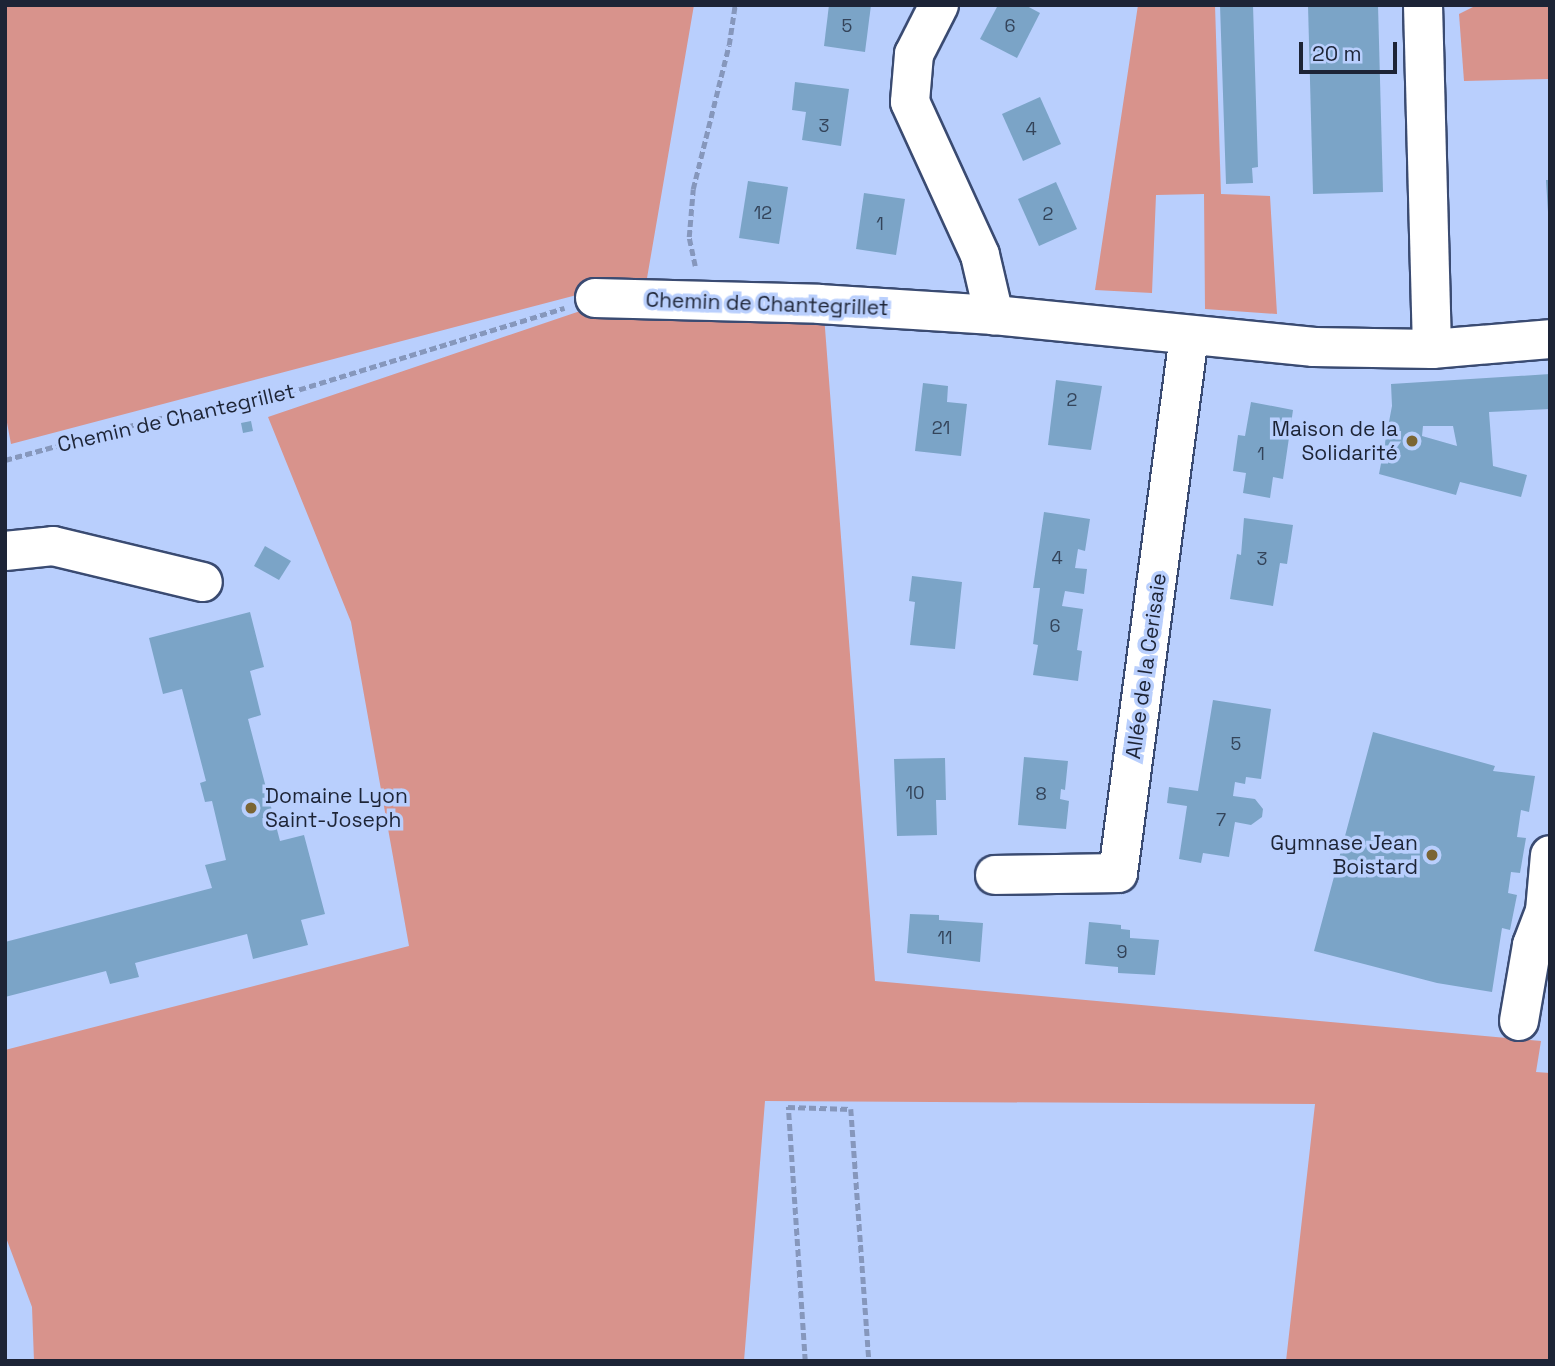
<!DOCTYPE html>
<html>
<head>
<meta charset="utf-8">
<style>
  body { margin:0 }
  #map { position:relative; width:1555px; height:1366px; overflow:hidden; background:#b9cffd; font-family:"Space Grotesk",sans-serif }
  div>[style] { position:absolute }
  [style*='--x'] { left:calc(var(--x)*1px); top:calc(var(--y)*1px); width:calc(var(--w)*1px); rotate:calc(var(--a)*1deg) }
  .green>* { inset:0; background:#d8938c }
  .building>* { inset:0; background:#7ba4c7 }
  .path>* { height:4.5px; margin-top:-2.25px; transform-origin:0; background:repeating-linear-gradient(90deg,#8697bc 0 7px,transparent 0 10.5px) }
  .roads { filter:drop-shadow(2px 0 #3a4b72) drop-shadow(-2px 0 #3a4b72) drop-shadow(0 2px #3a4b72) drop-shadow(0 -2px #3a4b72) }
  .minor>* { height:38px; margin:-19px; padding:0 19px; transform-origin:19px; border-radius:19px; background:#fff }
  .dots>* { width:19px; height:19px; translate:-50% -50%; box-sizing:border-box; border:4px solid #b9cffd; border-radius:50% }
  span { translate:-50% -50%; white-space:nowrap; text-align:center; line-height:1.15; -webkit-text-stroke:7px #b9cffd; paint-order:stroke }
  .number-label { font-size:18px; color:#34445a }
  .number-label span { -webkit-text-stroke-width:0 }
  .street-label { font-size:21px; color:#1d2436 }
  .poi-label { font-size:21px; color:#1d2436 }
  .right { translate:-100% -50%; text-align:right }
  .left { translate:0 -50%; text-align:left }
  .frame { position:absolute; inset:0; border:7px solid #1d2436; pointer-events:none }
  .scale { position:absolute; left:1299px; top:42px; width:98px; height:32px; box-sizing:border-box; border:4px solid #1d2436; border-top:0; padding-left:9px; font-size:21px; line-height:24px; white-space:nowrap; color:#1d2436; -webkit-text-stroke:5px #b9cffd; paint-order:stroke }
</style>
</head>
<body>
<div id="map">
  <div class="green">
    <div style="clip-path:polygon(5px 5px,694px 5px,646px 284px,592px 291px,11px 444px,5px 412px)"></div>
    <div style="clip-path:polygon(1138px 5px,1215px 5px,1221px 194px,1270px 196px,1277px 314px,1205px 309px,1204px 194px,1156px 195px,1152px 293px,1095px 290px)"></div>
    <div style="clip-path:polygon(1477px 5px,1550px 5px,1550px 79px,1464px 81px,1459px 14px)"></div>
    <div style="clip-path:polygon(592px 307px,824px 315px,875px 981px,1541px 1041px,1536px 1072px,1550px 1073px,1550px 1361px,1286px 1361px,1315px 1104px,765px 1101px,744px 1361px,34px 1361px,32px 1307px,5px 1235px,5px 1050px,409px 946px,351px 622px,268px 417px)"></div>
  </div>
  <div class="building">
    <div style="clip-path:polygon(829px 5px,871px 5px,865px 52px,824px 46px)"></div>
    <div style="clip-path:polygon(998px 5px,1025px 5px,1040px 13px,1017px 58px,980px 39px)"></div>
    <div style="clip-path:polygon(1220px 5px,1253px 5px,1258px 167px,1252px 168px,1253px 183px,1226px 184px)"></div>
    <div style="clip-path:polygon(1308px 5px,1378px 5px,1383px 192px,1313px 194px)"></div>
    <div style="clip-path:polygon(795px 82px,849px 89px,841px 146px,802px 140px,806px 112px,792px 110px)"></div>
    <div style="clip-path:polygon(1040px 97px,1061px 144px,1023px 161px,1002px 114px)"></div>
    <div style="clip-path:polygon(1546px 180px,1550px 180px,1550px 212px,1548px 212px)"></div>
    <div style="clip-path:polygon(748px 181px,788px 187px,779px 244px,739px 238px)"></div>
    <div style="clip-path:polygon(1056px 182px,1077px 229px,1039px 246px,1018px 199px)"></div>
    <div style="clip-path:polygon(864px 193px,905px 199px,896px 255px,856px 249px)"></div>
    <div style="clip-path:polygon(evenodd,1550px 374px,1550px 409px,1489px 412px,1493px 466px,1527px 475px,1521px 497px,1460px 482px,1456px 495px,1379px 474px,1392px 406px,1391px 384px,1550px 374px,1423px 426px,1453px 426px,1457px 446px,1422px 436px,1423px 426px)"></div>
    <div style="clip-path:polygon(1056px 380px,1102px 386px,1091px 450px,1048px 445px)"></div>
    <div style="clip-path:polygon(923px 383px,948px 386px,947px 402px,967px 404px,961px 456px,915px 451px)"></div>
    <div style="clip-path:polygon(1251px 402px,1293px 410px,1283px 479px,1273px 477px,1270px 498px,1243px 493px,1246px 473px,1233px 471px,1238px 435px,1245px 436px)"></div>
    <div style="clip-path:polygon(251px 421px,253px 431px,243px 433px,241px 423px)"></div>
    <div style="clip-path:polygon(1044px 512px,1090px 519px,1085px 551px,1078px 549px,1075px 568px,1087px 569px,1084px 594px,1065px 591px,1062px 606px,1083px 609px,1077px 650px,1082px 651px,1078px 681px,1033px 675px,1038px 645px,1033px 644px,1040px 588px,1033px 588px)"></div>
    <div style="clip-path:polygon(1244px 518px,1293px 525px,1287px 564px,1280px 563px,1273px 606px,1230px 599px,1237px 554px,1241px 555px)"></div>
    <div style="clip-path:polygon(265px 546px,291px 561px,279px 580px,254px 566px)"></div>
    <div style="clip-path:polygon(912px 576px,962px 582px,955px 649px,910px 645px,915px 602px,909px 601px)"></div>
    <div style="clip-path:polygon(250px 612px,264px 667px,250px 671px,261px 715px,248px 719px,280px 841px,304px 835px,325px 914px,301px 920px,308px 945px,253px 959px,247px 934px,135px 963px,139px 977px,110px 984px,106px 971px,5px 997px,5px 942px,212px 888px,205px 865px,226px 860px,212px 801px,205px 802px,200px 783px,206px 781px,182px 689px,163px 694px,149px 638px)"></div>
    <div style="clip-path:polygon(1213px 700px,1271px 709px,1261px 779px,1246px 777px,1245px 784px,1235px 782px,1233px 796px,1255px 799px,1263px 809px,1262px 817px,1251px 825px,1235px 822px,1229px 857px,1203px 853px,1201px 863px,1179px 859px,1187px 806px,1167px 803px,1169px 787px,1198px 791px)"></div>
    <div style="clip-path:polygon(1373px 732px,1495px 766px,1493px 771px,1535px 776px,1529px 812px,1521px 810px,1517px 837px,1526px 838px,1520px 873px,1511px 872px,1508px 893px,1517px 895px,1510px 930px,1502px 928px,1492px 992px,1437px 983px,1314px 951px)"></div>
    <div style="clip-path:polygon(1024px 757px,1068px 761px,1065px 790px,1061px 789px,1060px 799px,1069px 801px,1066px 829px,1018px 825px)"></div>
    <div style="clip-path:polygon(945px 758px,946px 800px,936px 800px,937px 835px,897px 836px,894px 759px)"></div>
    <div style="clip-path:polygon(910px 914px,939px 915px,939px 920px,983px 923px,980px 962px,907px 953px)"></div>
    <div style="clip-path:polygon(1089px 922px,1121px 925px,1121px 929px,1130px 930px,1130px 938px,1159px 940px,1155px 975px,1118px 973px,1118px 967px,1085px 964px)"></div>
  </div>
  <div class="path">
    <div style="--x:695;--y:266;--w:30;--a:-102"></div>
    <div style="--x:689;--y:237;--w:48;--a:-85.2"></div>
    <div style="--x:693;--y:189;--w:148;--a:-76"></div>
    <div style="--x:729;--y:45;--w:40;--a:-81.5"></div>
    <div style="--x:5;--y:460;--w:156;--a:-15.3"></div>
    <div style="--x:155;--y:419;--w:95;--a:-8.5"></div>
    <div style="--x:249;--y:405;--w:330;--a:-17.1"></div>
    <div style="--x:805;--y:1361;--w:255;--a:-93.8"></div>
    <div style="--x:788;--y:1107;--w:63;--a:1.8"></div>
    <div style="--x:851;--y:1109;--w:253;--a:85.9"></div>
  </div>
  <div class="roads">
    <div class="minor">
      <div style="--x:939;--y:5;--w:55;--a:117"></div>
      <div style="--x:914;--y:54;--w:48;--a:94.8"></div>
      <div style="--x:910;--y:102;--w:168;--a:65.4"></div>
      <div style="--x:980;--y:255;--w:62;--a:76.9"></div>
      <div style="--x:1423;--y:5;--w:344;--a:88.5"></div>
      <div style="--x:595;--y:298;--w:224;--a:1.5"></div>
      <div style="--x:819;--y:304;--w:175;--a:3.6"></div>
      <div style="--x:994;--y:315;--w:322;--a:5.7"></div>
      <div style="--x:1314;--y:347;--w:118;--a:1"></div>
      <div style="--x:1432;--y:349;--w:118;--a:-4.8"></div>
      <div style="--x:5;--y:551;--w:48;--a:-5.9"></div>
      <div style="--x:53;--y:546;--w:154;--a:13.5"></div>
      <div style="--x:995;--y:875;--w:123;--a:-0.9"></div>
      <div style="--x:1118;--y:873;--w:542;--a:-82.47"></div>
      <div style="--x:1519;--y:1021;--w:77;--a:-80.3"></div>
      <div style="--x:1532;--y:945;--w:36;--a:-69"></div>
      <div style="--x:1545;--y:911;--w:56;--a:-84.9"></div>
    </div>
  </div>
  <div class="dots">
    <div style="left:1412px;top:441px;background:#7b6534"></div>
    <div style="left:251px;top:808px;background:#7b6534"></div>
    <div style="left:1432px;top:855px;background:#7b6534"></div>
  </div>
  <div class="number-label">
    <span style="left:847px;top:26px">5</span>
    <span style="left:1010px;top:26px">6</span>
    <span style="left:824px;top:126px">3</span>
    <span style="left:1031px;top:129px">4</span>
    <span style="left:763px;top:213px">12</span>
    <span style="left:1048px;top:214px">2</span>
    <span style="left:880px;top:224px">1</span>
    <span style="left:1072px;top:400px">2</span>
    <span style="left:941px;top:428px">21</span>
    <span style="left:1261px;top:454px">1</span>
    <span style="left:1057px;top:558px">4</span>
    <span style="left:1262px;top:559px">3</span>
    <span style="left:1055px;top:626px">6</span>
    <span style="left:1236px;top:744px">5</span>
    <span style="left:915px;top:793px">10</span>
    <span style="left:1041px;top:794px">8</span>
    <span style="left:1221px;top:820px">7</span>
    <span style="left:945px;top:938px">11</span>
    <span style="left:1122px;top:952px">9</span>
  </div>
  <div class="street-label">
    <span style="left:767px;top:304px;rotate:2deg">Chemin de Chantegrillet</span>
    <span style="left:176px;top:418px;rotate:-13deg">Chemin de Chantegrillet</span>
    <span style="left:1146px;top:666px;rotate:-82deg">Allée de la Cerisaie</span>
  </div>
  <div class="poi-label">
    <span class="right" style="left:1398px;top:441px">Maison de la<br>Solidarité</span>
    <span class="left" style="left:265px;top:808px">Domaine Lyon<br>Saint-Joseph</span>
    <span class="right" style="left:1418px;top:855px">Gymnase Jean<br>Boistard</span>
  </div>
  <div class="frame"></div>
  <div class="scale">20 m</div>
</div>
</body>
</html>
